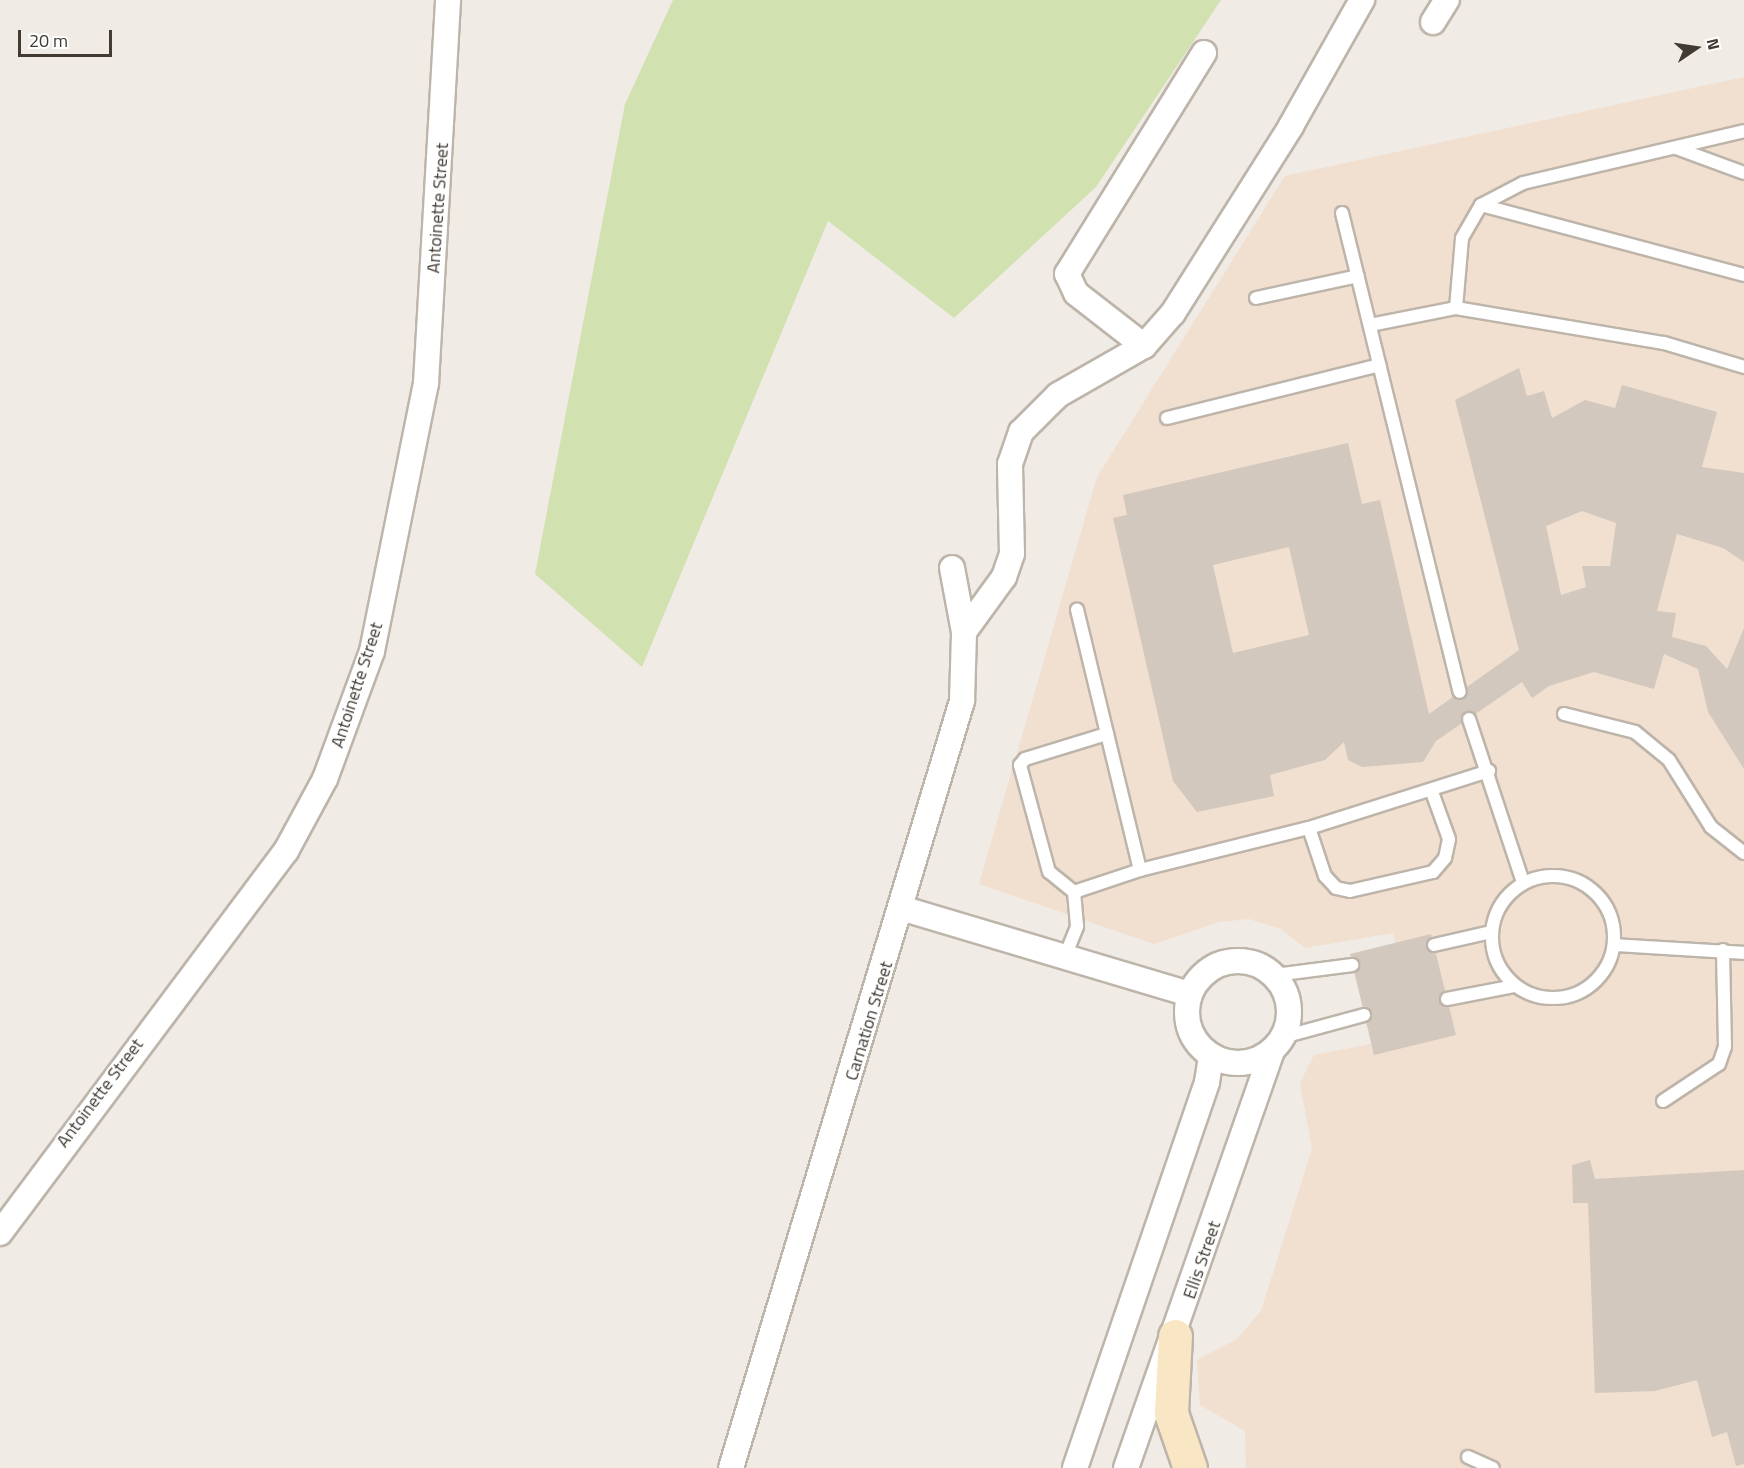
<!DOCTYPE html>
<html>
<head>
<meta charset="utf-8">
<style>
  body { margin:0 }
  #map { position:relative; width:1744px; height:1468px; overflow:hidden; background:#f0ebe4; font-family:"Titillium Web",sans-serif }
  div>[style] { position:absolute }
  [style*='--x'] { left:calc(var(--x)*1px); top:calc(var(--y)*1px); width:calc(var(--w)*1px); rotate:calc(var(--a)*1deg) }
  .commercial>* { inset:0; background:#f1dfd0 }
  .green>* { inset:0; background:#d1e1b0 }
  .building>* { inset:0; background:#d3c8bd }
  .roads { filter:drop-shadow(2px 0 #bdb4aa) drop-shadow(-2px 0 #bdb4aa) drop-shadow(0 2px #bdb4aa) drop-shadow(0 -2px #bdb4aa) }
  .service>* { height:12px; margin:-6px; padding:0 6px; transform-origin:6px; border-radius:6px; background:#fff }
  .service>.ring { margin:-6px; padding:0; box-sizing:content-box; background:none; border:12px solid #fff; border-radius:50% }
  .minor>* { height:24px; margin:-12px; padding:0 12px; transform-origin:12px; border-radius:12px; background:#fff }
  .minor>.ring { margin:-12px; padding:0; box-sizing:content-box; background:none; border:24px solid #fff; border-radius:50% }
  .secondary>* { height:33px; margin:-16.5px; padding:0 16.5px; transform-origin:16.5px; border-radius:16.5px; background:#f9e6c5 }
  span { translate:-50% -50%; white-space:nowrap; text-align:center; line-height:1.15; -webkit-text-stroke:4.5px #fff; paint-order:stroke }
  .street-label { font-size:18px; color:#413b34 }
  .north { position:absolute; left:1666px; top:18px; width:60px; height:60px; -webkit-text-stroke:4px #fff; paint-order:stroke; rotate:77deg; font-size:16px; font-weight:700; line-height:24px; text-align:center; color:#413b34 }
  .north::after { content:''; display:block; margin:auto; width:21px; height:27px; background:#413b34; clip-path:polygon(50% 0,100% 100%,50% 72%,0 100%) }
  .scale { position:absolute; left:18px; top:30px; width:94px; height:27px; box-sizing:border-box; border:3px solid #413b34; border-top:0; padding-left:8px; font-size:18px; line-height:21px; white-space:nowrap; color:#413b34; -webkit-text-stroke:4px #fff; paint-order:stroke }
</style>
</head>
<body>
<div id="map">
  <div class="commercial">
    <div style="clip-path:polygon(1744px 77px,1744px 1468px,1246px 1468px,1245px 1431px,1200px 1405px,1197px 1360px,1237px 1339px,1261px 1311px,1312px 1149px,1300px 1083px,1314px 1055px,1418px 1035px,1393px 933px,1305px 948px,1281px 929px,1249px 919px,1219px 922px,1154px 944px,979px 884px,1097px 477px,1285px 176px)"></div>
  </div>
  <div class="green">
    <div style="clip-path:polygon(673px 0,1221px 0,1096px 187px,954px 318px,828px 221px,642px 667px,535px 574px,625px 104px)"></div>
  </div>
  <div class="building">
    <div style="clip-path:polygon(evenodd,1519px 368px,1527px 396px,1544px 391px,1552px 418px,1585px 400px,1615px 408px,1622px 385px,1717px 412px,1702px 467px,1744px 473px,1744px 562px,1723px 548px,1677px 534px,1657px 611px,1676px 613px,1672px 637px,1706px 646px,1727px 669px,1744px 628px,1744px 769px,1708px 712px,1698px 669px,1664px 654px,1654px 689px,1594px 672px,1549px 686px,1532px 698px,1522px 682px,1436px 741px,1423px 762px,1362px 767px,1348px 760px,1344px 742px,1325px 760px,1270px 775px,1274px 796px,1197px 812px,1173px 781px,1113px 518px,1127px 515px,1123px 495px,1348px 443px,1362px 504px,1380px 500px,1429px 714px,1519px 650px,1455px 400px,1519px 368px,1582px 511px,1616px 523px,1610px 566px,1582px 566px,1586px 587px,1561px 595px,1546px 526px,1582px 511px,1519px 368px,1289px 547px,1309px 635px,1233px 653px,1213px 565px,1289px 547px)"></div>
    <div style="clip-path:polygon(1431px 934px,1456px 1035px,1374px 1055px,1350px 954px)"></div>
    <div style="clip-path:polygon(1590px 1160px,1595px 1179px,1744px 1170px,1744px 1464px,1736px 1466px,1727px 1432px,1712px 1437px,1697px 1380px,1655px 1391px,1595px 1393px,1588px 1203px,1573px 1203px,1572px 1165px)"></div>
  </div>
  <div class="roads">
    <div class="service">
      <div style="--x:1676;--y:148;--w:72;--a:20.2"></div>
      <div style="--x:1481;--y:205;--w:272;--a:14.9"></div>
      <div style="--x:1342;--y:213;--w:493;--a:76.2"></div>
      <div style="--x:1256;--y:298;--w:104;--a:-12.2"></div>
      <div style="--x:1456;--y:308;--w:70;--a:-85.1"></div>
      <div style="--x:1462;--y:238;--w:38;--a:-60"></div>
      <div style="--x:1481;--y:205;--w:47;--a:-27.6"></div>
      <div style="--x:1523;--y:183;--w:227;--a:-13.2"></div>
      <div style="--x:1370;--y:325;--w:88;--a:-11.2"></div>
      <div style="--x:1456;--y:308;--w:211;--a:9.6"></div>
      <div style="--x:1664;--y:343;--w:84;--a:16.7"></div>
      <div style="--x:1167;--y:418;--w:219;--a:-14"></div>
      <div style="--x:1564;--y:714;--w:73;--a:14.2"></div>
      <div style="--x:1635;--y:732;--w:44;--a:39.5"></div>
      <div style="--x:1669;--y:760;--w:79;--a:57.9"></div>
      <div style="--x:1711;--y:827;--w:42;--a:38.2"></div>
      <div style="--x:1469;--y:719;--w:172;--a:71.7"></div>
      <div style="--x:1309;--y:828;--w:51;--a:71.6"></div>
      <div style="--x:1325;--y:876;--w:16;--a:47"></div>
      <div style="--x:1336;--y:888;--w:14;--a:12"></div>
      <div style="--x:1350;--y:891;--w:85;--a:-12.9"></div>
      <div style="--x:1433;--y:872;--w:18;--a:-49"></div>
      <div style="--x:1445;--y:858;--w:19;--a:-78"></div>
      <div style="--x:1449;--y:839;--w:50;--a:-109.9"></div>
      <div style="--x:1140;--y:870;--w:174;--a:-14"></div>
      <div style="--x:1309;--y:828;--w:189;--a:-17.6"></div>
      <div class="ring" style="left:1492px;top:876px;width:110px;height:110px"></div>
      <div style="--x:1074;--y:892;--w:32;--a:-141"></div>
      <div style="--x:1049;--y:872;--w:111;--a:-105.2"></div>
      <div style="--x:1020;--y:765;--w:8;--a:-50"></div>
      <div style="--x:1025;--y:759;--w:86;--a:-17"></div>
      <div style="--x:1434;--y:945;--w:58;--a:-12.8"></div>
      <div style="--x:1614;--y:945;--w:130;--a:3.5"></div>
      <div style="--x:1064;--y:959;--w:35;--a:-68"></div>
      <div style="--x:1077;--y:926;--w:34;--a:-95"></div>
      <div style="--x:1074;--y:892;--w:70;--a:-18.4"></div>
      <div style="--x:1140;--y:870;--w:268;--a:-103.6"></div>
      <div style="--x:1275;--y:975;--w:78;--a:-7.4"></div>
      <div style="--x:1447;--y:999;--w:68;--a:-11"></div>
      <div style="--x:1283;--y:1037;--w:84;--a:-15.2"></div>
      <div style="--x:1663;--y:1101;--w:67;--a:-33.5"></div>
      <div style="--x:1719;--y:1064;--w:18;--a:-71"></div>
      <div style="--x:1725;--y:1047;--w:97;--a:-91.2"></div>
      <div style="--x:1468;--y:1457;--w:27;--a:24"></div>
    </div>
    <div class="minor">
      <div style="--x:1433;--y:22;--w:26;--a:-58"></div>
      <div style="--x:1144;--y:346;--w:86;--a:-142.1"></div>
      <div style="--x:1076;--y:293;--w:21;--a:-115"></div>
      <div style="--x:1067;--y:274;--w:260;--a:-58.2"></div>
      <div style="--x:964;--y:632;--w:68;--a:-54"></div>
      <div style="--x:1004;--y:577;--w:24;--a:-71"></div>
      <div style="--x:1012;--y:554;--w:90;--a:-91.3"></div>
      <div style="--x:1010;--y:464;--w:34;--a:-71"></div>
      <div style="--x:1021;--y:432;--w:52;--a:-45"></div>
      <div style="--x:1058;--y:395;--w:99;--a:-29.7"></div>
      <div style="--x:1144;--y:346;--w:44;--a:-48.7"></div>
      <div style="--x:1173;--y:313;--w:221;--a:-57.7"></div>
      <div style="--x:1291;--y:126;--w:145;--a:-60.6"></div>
      <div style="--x:904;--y:909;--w:298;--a:16.6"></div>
      <div class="ring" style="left:1187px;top:961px;width:78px;height:78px"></div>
      <div style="--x:0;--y:1233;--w:477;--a:-53.2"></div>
      <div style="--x:286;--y:851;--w:82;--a:-61.6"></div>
      <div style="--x:325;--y:779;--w:136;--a:-69.8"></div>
      <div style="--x:372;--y:651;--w:273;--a:-78.6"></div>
      <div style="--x:426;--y:383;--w:384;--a:-86.7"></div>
      <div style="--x:731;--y:1468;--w:801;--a:-73.24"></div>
      <div style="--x:962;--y:701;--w:69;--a:-88.3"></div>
      <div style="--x:964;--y:632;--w:65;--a:-100.6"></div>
      <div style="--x:1075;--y:1468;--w:408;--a:-71.1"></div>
      <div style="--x:1207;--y:1082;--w:26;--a:-81"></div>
      <div style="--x:1126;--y:1468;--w:443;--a:-70.7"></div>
    </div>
    <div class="secondary">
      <div style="--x:1175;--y:1336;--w:77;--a:93"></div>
      <div style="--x:1171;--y:1413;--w:58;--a:70.9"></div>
    </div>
  </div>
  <div class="street-label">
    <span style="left:438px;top:208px;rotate:-86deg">Antoinette Street</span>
    <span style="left:357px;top:685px;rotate:-72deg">Antoinette Street</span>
    <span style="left:869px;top:1021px;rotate:-73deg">Carnation Street</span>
    <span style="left:100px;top:1093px;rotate:-53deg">Antoinette Street</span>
    <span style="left:1202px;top:1260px;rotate:-71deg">Ellis Street</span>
  </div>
  <div class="north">N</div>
  <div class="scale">20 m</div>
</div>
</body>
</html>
